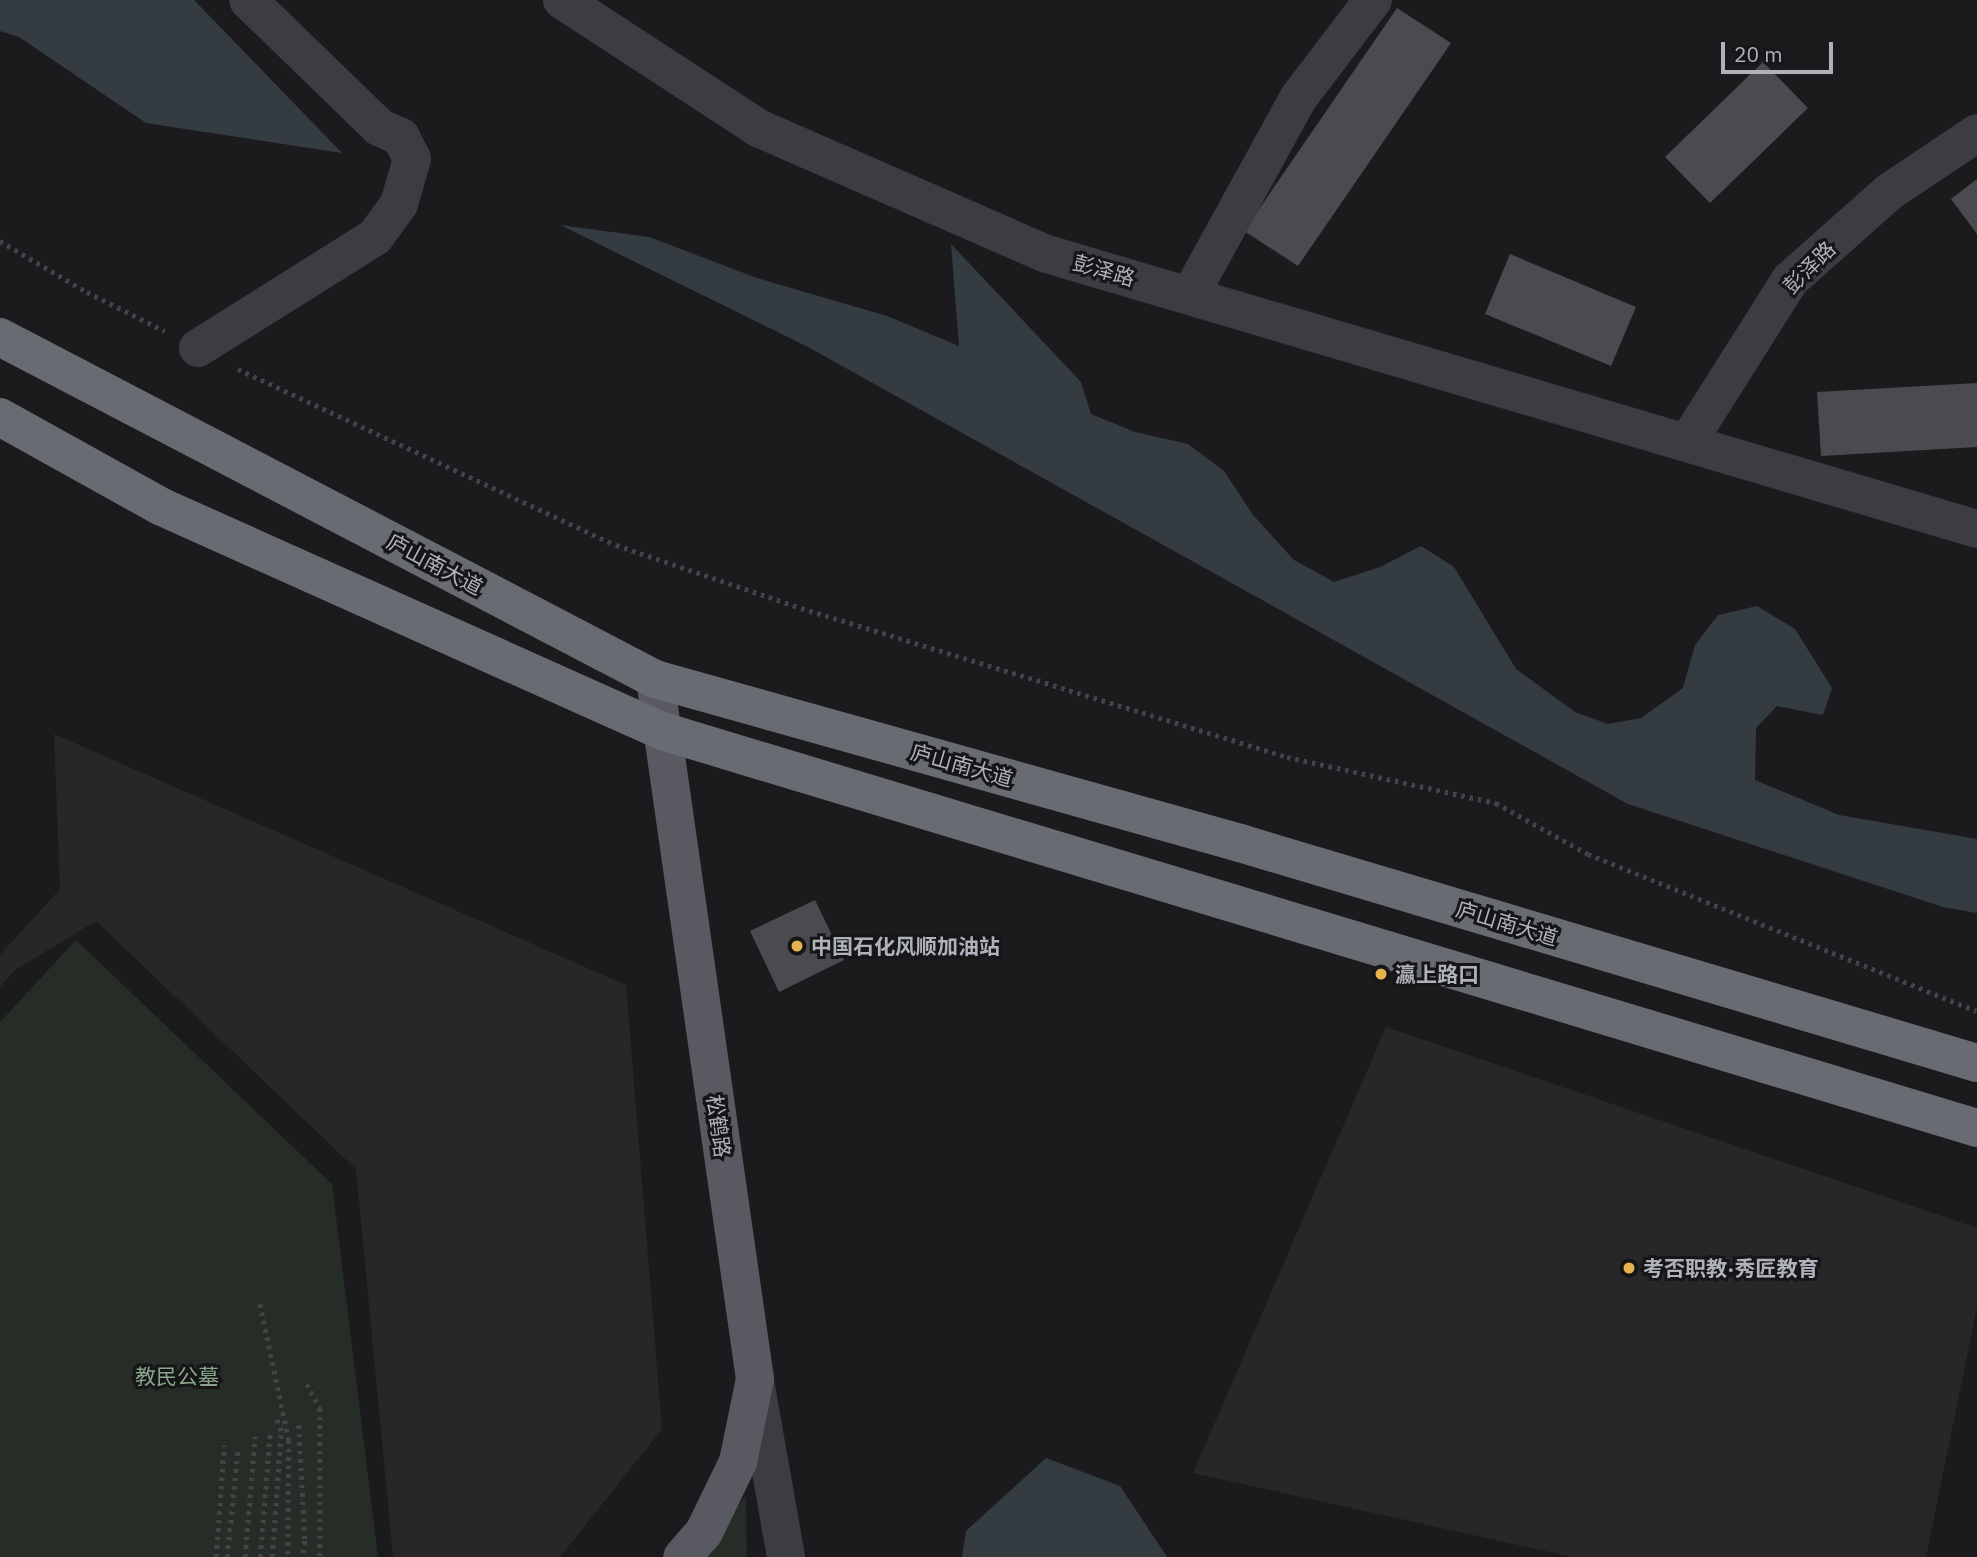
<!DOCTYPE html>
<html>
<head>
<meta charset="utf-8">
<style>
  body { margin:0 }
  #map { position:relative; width:1977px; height:1557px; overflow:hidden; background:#1b1b1d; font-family:"IBM Plex Sans","Noto Sans SC",sans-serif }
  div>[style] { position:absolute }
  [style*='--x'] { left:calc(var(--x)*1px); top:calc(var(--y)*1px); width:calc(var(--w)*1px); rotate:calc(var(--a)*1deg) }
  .built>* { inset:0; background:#27272a }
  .green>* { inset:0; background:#252d26 }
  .water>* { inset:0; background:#343c42 }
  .building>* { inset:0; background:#4a4b4f }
  .path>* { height:4.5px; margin-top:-2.25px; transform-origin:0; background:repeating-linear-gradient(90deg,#424449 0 3.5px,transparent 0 8.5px) }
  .minor>* { height:38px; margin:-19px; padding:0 19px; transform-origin:19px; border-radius:19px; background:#3c3d42 }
  .major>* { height:38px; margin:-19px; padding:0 19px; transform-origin:19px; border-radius:19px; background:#595a61 }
  .highway>* { height:38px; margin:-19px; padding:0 19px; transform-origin:19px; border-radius:19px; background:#696b72 }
  .dots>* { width:19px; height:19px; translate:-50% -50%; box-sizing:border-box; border:4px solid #161618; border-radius:50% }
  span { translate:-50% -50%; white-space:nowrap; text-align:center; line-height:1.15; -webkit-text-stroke:6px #161618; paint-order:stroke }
  .street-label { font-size:21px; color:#afb2bb }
  .poi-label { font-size:21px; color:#afb2bb; font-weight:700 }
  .left { translate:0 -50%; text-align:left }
  .park-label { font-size:21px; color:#88a58a }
  .scale { position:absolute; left:1721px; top:42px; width:112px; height:32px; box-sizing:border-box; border:4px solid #afb2bb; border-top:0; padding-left:9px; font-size:21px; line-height:24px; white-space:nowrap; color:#afb2bb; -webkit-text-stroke:5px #161618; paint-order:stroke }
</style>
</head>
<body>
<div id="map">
  <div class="built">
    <div style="clip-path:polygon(54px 734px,626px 985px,662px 1429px,560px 1557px,393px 1557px,356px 1169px,96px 921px,15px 970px,0 987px,0 955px,60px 889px)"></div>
    <div style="clip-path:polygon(1386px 1027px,1977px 1228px,1977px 1307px,1926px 1557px,1572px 1557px,1193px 1473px)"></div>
  </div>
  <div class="green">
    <div style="clip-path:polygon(76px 940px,332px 1184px,378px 1557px,0 1557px,0 1022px)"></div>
    <div style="clip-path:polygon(746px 1496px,747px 1557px,695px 1557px)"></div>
  </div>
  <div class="water">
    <div style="clip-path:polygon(0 0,194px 0,342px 153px,146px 123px,19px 37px,0 31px)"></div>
    <div style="clip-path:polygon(560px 225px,649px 237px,757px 278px,887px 316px,959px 346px,951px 244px,1081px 382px,1091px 414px,1135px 432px,1188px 444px,1224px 471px,1253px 515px,1294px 560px,1334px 582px,1380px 567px,1421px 546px,1454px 567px,1516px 669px,1575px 712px,1608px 724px,1641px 718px,1683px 688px,1695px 645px,1718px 615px,1757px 606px,1795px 629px,1832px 688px,1823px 715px,1777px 706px,1756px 728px,1755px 780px,1839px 815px,1977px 839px,1977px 913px,1943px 907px,1628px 804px,808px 347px)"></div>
    <div style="clip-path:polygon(1046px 1458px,1120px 1486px,1167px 1557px,962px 1557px,966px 1531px)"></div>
  </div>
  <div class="building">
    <div style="clip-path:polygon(1397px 8px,1451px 43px,1298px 266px,1244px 231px)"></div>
    <div style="clip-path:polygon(1763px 62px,1808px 108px,1710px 203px,1665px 157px)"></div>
    <div style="clip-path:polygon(1977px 179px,1977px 234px,1951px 199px)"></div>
    <div style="clip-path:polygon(1510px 254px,1636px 307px,1611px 366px,1485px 314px)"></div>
    <div style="clip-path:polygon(1977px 383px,1977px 447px,1821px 456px,1817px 392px)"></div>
    <div style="clip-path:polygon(815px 900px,844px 960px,779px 992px,750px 931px)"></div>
  </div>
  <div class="path">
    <div style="--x:0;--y:241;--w:101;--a:30.4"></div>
    <div style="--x:87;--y:292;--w:87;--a:26.6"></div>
    <div style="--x:238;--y:369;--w:417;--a:25"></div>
    <div style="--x:616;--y:545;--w:195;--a:18.8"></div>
    <div style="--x:801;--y:608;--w:508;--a:17.04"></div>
    <div style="--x:1287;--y:757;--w:214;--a:12.4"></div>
    <div style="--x:1496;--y:803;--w:105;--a:29"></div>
    <div style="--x:1588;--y:854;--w:419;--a:22"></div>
    <div style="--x:260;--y:1304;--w:139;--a:78"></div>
    <div style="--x:289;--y:1440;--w:117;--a:90.5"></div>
    <div style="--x:307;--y:1384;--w:27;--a:62"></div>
    <div style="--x:320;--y:1408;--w:149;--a:90"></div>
    <div style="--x:299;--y:1425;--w:116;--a:87"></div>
    <div style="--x:305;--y:1541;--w:16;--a:97"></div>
    <div style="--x:216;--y:1557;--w:112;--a:-85.9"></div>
    <div style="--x:227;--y:1557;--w:111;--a:-84.3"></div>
    <div style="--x:245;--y:1557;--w:121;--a:-85.3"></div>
    <div style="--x:260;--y:1557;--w:123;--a:-85.4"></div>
    <div style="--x:272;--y:1557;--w:126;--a:-85.9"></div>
    <div style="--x:281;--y:1431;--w:15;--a:-110"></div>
  </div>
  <div class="minor">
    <div style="--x:562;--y:0;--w:234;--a:33.1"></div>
    <div style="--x:758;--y:128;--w:315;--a:23.6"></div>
    <div style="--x:1047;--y:254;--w:970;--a:16.47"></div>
    <div style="--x:1190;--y:295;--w:226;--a:-61.2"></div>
    <div style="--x:1299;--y:97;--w:122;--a:-52.7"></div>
    <div style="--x:198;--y:348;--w:209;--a:-32.1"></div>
    <div style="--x:375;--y:237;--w:41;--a:-54"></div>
    <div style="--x:399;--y:204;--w:47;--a:-73.9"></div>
    <div style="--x:412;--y:159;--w:25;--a:-117"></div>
    <div style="--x:401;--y:137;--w:24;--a:-156"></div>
    <div style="--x:379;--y:127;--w:182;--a:-135.9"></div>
    <div style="--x:1687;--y:443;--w:193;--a:-57.7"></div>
    <div style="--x:1790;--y:280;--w:132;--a:-41.6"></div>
    <div style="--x:1889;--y:192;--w:106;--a:-33.8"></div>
    <div style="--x:755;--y:1381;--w:179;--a:80"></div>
  </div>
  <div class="major">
    <div style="--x:655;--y:679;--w:707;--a:81.87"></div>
    <div style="--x:755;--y:1379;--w:85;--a:101.6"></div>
    <div style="--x:738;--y:1462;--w:78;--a:115.9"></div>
    <div style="--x:704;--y:1532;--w:33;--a:131"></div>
  </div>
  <div class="highway">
    <div style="--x:0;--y:337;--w:739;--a:27.57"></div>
    <div style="--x:655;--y:679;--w:608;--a:15.66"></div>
    <div style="--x:1240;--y:843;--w:769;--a:16.62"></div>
    <div style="--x:0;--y:417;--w:185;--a:29.1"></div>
    <div style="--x:162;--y:507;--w:548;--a:24.13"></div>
    <div style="--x:662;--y:731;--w:1374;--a:16.8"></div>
  </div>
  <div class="dots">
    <div style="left:797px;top:946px;background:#e5b44c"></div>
    <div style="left:1381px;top:974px;background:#e5b44c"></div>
    <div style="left:1629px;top:1268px;background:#e5b44c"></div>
  </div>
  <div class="street-label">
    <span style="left:1809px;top:267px;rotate:-45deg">彭泽路</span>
    <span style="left:1104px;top:270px;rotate:16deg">彭泽路</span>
    <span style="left:435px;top:564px;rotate:28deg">庐山南大道</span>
    <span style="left:962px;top:765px;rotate:16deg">庐山南大道</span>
    <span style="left:1507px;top:923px;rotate:17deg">庐山南大道</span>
    <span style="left:719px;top:1126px;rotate:82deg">松鹤路</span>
  </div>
  <div class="poi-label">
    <span class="left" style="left:811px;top:946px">中国石化风顺加油站</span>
    <span class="left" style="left:1395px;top:974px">瀛上路口</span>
    <span class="left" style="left:1643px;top:1268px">考否职教·秀匠教育</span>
  </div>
  <div class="park-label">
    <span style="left:177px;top:1376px">教民公墓</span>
  </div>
  <div class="scale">20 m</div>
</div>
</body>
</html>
